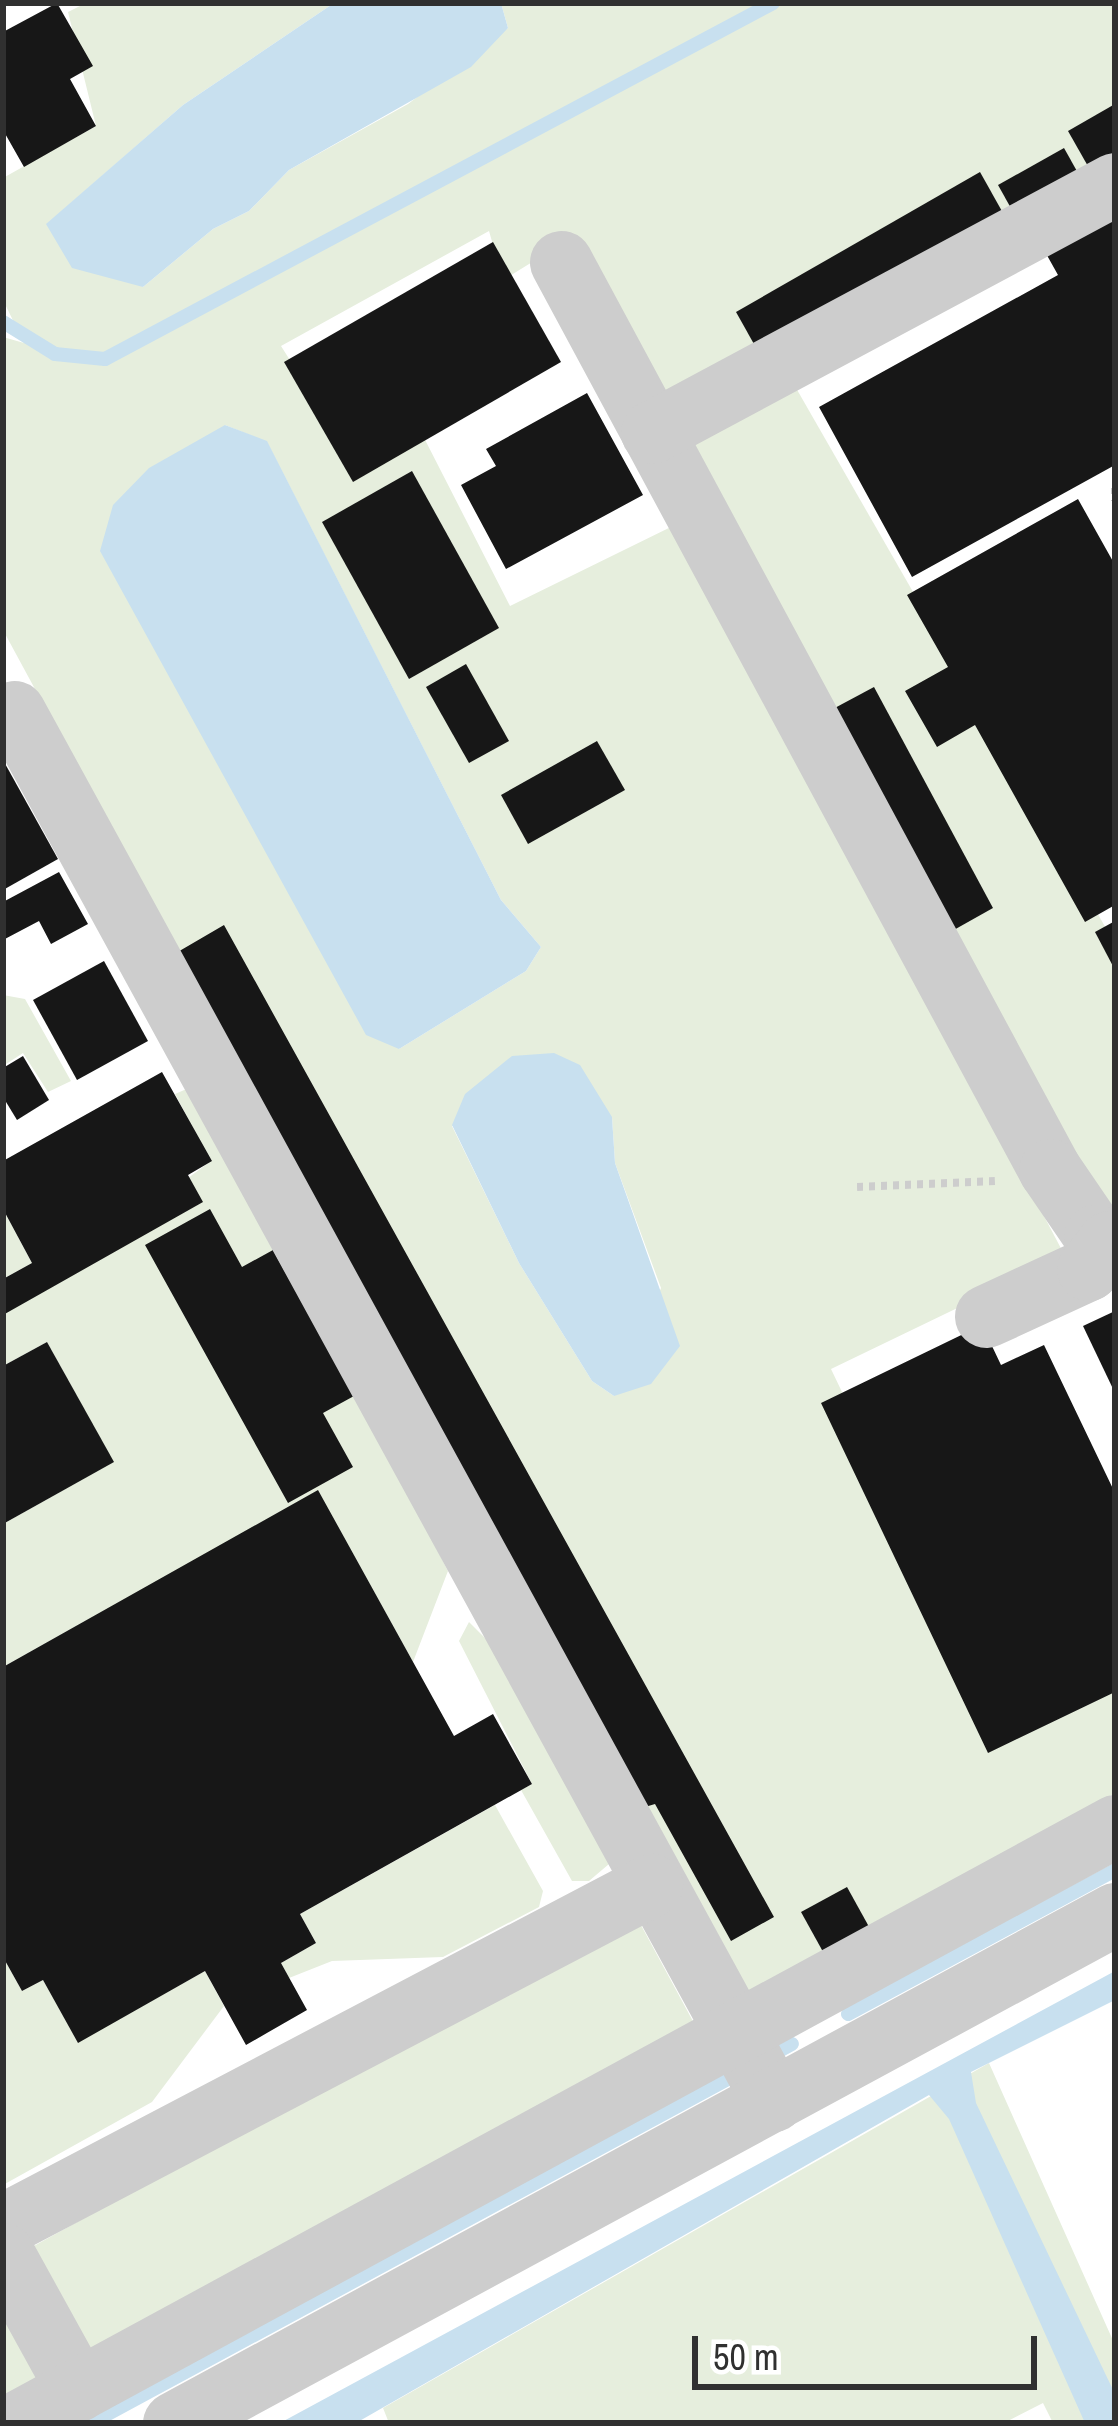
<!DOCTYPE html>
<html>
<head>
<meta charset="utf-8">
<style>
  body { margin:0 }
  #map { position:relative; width:1118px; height:2426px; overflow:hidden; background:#fff; font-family:"Archivo Narrow",sans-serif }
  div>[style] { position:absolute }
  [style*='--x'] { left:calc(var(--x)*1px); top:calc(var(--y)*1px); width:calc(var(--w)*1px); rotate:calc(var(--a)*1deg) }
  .green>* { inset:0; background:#e6eedd }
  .water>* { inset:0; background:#c8e0ef }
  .stream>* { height:14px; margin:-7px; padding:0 7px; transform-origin:7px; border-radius:7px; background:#c8e0ef }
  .building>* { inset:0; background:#171717 }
  .path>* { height:8px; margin-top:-4px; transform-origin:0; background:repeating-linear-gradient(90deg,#cdcdcd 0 6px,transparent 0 12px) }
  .minor>* { height:63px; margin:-31.5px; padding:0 31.5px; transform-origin:31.5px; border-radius:31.5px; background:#cdcdcd }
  span { translate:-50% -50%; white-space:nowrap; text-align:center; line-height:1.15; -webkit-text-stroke:12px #fff; paint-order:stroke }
  .frame { position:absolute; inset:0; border:6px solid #303030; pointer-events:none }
  .scale { position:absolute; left:692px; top:2336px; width:345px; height:54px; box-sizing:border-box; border:6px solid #303030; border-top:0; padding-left:15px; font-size:36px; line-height:42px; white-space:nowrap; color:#303030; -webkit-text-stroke:9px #fff; paint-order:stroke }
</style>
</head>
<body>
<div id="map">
  <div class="green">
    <div style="clip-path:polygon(evenodd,86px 3px,334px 3px,183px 105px,47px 224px,143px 287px,213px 229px,249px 211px,289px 170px,408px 104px,508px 28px,501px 3px,1115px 3px,1115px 152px,669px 400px,568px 240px,503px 280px,489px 231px,281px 346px,357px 466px,420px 430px,510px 606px,679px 523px,1065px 1256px,831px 1369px,1005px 1732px,1115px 1681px,1115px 1793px,744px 1998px,3px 630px,3px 337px,24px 343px,3px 300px,3px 178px,96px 126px,68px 12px,86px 3px,225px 425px,267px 442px,501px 900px,541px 947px,526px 971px,399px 1049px,225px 425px,86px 3px,612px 1117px,615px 1163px,661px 1288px,614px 1396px,592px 1381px,519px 1263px,452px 1126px,612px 1117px)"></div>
    <div style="clip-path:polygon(788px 374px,1115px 944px,1115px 1210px,1100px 1202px,687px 449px)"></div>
    <div style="clip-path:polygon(3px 995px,25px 999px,71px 1081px,48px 1092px,23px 1053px,3px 1066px)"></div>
    <div style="clip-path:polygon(198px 1084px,448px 1571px,413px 1662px,318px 1491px,3px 1667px,3px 1524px,113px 1462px,47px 1342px,3px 1366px,3px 1315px,211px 1161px,175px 1094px)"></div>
    <div style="clip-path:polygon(3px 1209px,32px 1263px,3px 1279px)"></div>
    <div style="clip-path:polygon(469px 1622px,491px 1644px,609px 1864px,589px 1881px,572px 1881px,521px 1790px,532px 1784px,459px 1641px)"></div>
    <div style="clip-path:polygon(495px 1805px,543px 1891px,539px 1907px,443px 1957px,332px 1961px,289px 1978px,281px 1963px,316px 1943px,300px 1914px)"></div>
    <div style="clip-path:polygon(635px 1914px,695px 2025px,92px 2357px,32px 2247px)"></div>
    <div style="clip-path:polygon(3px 1957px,22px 1991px,43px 1980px,78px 2042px,205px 1971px,224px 2006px,152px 2102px,3px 2185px)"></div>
    <div style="clip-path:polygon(989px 2063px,1115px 2345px,1115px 2423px,1053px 2423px,1043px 2403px,1004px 2423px,389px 2423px,383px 2408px)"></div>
    <div style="clip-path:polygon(3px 2303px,41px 2384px,3px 2403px)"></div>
  </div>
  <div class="water">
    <div style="clip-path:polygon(334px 3px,501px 3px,508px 28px,471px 67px,289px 170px,249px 211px,213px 229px,143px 287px,72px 268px,46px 224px,183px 105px)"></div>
    <div style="clip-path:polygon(225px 425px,267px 441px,501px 900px,541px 947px,526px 971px,399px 1049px,366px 1035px,100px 551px,113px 505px,149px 468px)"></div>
    <div style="clip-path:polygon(554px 1053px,580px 1065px,612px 1117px,615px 1163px,680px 1346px,651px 1384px,614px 1396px,592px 1381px,519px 1263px,452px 1125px,465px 1094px,512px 1056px)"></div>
    <div style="clip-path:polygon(1115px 1971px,1115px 2000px,971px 2072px,976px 2103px,1115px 2394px,1115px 2423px,1085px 2423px,949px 2119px,929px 2095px,356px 2423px,280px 2423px)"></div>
  </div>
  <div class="stream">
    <div style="--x:3;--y:322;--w:61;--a:31.6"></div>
    <div style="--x:55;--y:354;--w:50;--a:5.7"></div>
    <div style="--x:105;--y:359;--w:757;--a:-28.05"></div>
    <div style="--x:848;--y:2014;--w:303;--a:-28.3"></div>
    <div style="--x:770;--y:2056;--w:25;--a:-29"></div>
    <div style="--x:91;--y:2423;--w:734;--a:-28.38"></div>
  </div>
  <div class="building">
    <div style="clip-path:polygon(57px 3px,93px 66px,70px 79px,96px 126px,24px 167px,3px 130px,3px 32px)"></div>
    <div style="clip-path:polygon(1115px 104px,1115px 154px,1089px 168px,1068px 131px)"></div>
    <div style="clip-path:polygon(1064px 148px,1078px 173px,1012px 210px,998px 185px)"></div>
    <div style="clip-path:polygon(980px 172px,1003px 213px,759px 353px,736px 312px)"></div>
    <div style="clip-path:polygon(1103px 206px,1115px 228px,1115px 465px,912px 577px,819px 407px,1058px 275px,1039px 241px)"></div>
    <div style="clip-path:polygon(493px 242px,561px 362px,353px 482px,284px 362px)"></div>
    <div style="clip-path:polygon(587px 393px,643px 495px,506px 569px,461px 485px,496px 466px,486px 449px)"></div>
    <div style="clip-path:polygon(412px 471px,499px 628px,409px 679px,322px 522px)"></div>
    <div style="clip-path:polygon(1078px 499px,1115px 565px,1115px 905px,1085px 922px,975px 725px,937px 747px,905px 691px,948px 667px,907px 595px)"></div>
    <div style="clip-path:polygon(466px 664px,509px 741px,469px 763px,426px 687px)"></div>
    <div style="clip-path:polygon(874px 687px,993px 908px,952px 931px,831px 710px)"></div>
    <div style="clip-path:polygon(597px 741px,625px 790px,528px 844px,501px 795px)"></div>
    <div style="clip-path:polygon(3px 760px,58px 859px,3px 890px)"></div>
    <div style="clip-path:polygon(59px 872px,88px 924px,51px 944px,39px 921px,3px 940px,3px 902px)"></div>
    <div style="clip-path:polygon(1115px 921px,1115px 970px,1095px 932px)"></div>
    <div style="clip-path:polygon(224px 925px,774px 1917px,731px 1941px,655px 1804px,635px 1810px,164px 960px)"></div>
    <div style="clip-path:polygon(104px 961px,148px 1041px,77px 1080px,33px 1000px)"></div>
    <div style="clip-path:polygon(23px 1056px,49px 1100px,17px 1120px,3px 1097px,3px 1068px)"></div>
    <div style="clip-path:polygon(162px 1072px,212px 1161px,188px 1175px,203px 1202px,3px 1315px,3px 1279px,32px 1263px,3px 1209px,3px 1161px)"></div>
    <div style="clip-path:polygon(210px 1209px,242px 1267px,273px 1250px,354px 1396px,323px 1413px,353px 1467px,288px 1503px,145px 1245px)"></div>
    <div style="clip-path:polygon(1115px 1311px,1115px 1393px,1083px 1326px)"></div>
    <div style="clip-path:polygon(982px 1325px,1001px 1365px,1044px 1345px,1115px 1493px,1115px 1692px,988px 1753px,821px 1403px)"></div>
    <div style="clip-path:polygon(47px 1342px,114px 1462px,3px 1524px,3px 1366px)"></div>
    <div style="clip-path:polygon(318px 1490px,454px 1736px,493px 1714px,532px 1784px,300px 1914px,316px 1943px,281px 1963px,307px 2010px,246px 2045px,205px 1971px,78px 2043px,43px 1980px,22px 1991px,3px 1957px,3px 1667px)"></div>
    <div style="clip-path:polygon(847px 1887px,873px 1934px,827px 1959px,801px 1912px)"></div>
  </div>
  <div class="path">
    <div style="--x:1115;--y:488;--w:13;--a:90"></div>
    <div style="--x:857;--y:1187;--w:138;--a:-2.5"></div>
  </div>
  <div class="minor">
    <div style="--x:561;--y:262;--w:1031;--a:61.7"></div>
    <div style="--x:1050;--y:1170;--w:80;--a:55.7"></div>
    <div style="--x:1095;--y:1236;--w:21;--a:19"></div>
    <div style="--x:652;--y:432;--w:525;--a:-28.18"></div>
    <div style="--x:14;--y:712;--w:1582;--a:61.33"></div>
    <div style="--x:986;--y:1316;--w:112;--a:-24.7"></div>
    <div style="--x:1088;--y:1269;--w:34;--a:-52"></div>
    <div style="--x:3;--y:2225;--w:732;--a:-27.69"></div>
    <div style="--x:3;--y:2254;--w:155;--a:61.1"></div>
    <div style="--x:16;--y:2423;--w:1251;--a:-28.51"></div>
    <div style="--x:174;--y:2423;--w:1070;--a:-28.41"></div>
  </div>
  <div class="frame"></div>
  <div class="scale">50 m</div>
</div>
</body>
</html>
